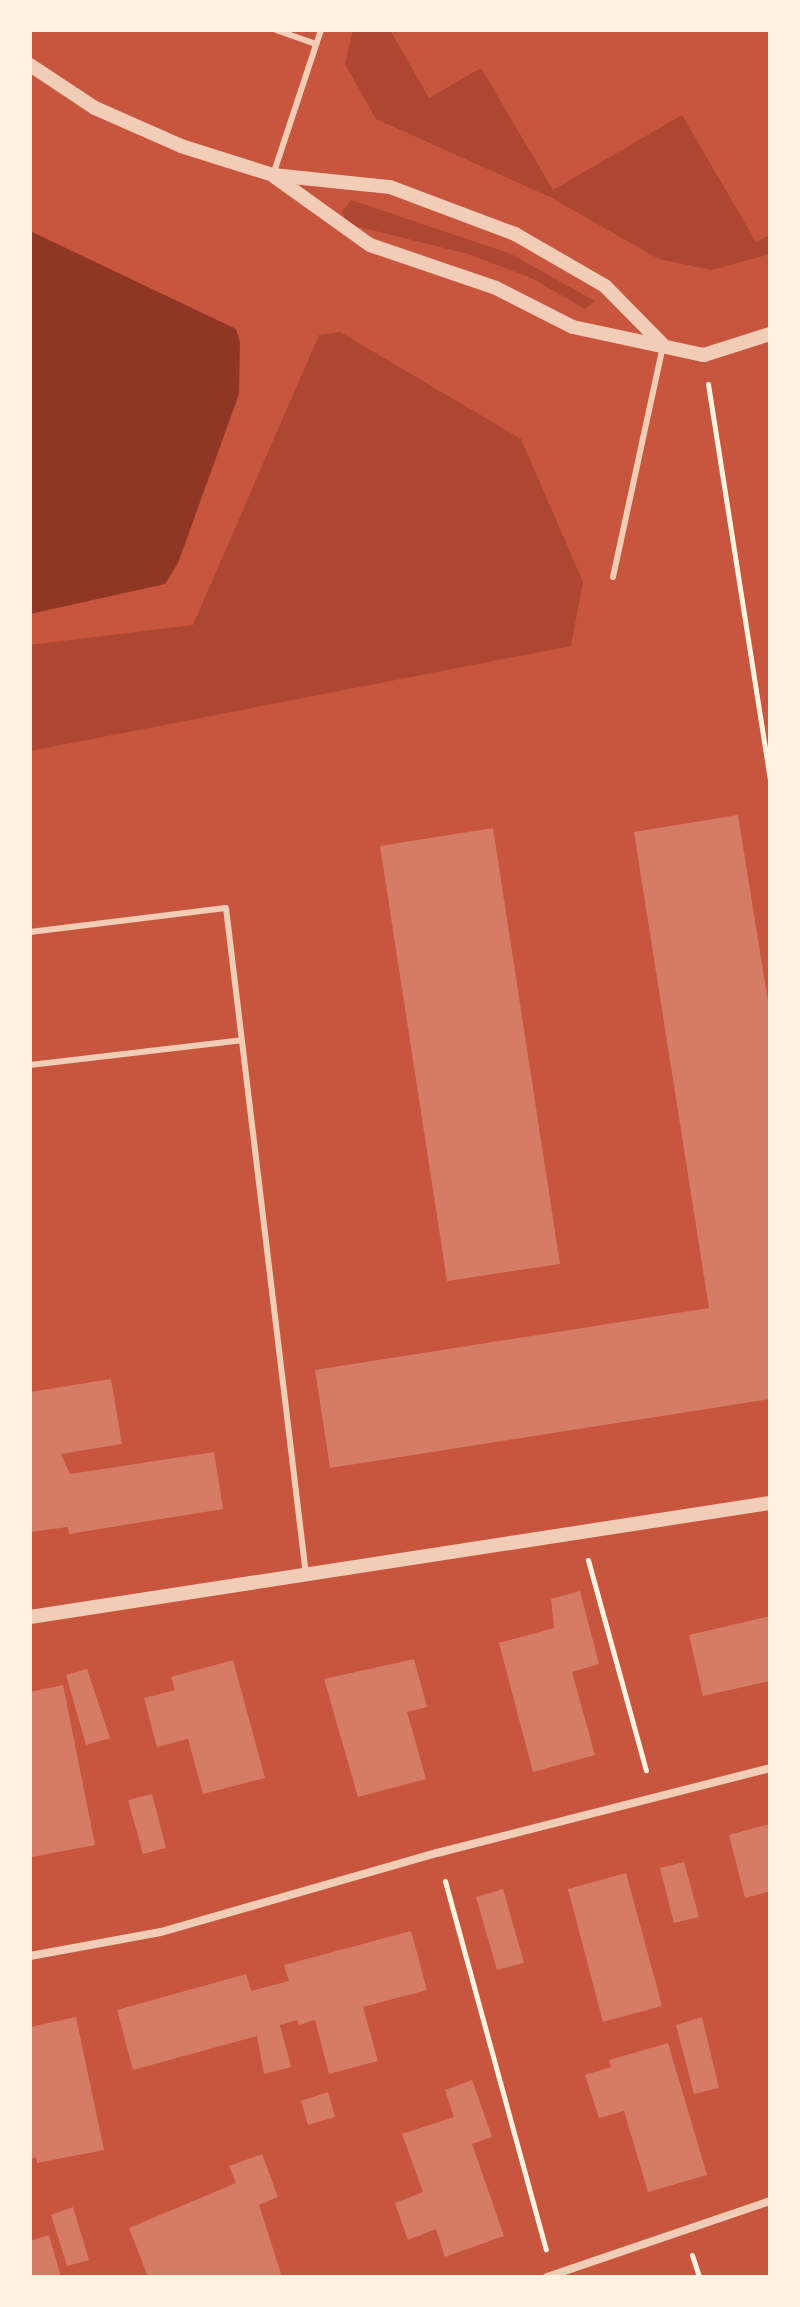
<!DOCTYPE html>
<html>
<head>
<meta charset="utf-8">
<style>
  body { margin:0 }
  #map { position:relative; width:800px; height:2307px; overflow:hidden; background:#c8553d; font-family:"Nunito Sans",sans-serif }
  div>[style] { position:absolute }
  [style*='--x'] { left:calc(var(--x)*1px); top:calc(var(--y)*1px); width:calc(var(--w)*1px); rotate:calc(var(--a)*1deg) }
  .green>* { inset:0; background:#ae4732 }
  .water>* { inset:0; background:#8f3625 }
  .building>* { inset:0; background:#d67c66 }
  .path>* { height:5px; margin:-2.5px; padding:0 2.5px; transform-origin:2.5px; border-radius:2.5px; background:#fff3e0 }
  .service>* { height:6px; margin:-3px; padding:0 3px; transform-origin:3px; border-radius:3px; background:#f1ccb7 }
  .minor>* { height:8px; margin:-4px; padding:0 4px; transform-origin:4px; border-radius:4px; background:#f1ccb7 }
  .tertiary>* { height:14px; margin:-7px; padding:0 7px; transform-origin:7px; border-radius:7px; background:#f1ccb7 }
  span { translate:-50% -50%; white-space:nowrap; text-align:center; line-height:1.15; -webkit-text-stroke:6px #fff3e0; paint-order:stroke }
  .frame { position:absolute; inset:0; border:32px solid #fff3e0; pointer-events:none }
</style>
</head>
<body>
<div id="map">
  <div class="green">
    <div style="clip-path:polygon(353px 30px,390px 30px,429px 98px,481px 68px,553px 190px,682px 115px,756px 242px,770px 235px,770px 254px,711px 270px,659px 259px,550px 197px,376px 119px,345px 64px)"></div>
    <div style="clip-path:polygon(351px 200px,509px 253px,595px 301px,585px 309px,531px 278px,468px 254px,347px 224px,342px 212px)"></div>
    <div style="clip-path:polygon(340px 332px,521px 439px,583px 582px,571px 646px,30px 751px,30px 645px,193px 625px,319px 335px)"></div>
  </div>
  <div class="water">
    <div style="clip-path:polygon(30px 231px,236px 329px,240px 342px,239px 394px,178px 563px,165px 584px,30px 614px)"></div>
  </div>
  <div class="building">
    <div style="clip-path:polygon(738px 815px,770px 1014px,770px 1399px,330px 1468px,315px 1370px,709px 1308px,634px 832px)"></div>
    <div style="clip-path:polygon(493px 828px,560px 1264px,447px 1281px,380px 846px)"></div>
    <div style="clip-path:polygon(111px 1379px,122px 1444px,61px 1454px,70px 1474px,214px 1452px,223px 1509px,69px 1534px,68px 1527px,30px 1532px,30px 1392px)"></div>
    <div style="clip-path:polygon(580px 1591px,599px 1664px,572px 1672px,595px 1755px,533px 1772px,499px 1643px,554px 1628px,551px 1599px)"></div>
    <div style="clip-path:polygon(770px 1616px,770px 1681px,703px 1696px,689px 1635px)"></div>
    <div style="clip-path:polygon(414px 1659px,427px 1707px,407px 1712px,426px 1779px,358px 1797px,324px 1679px)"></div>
    <div style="clip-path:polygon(233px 1660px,265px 1778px,203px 1794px,188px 1739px,157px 1747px,144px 1698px,175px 1690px,171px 1677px)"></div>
    <div style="clip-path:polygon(87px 1669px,110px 1738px,86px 1745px,66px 1675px)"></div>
    <div style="clip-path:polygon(63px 1685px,95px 1845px,32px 1857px,30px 1692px)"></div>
    <div style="clip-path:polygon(152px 1794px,166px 1848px,143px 1854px,128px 1800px)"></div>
    <div style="clip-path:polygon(770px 1824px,770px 1891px,745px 1898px,729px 1835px)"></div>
    <div style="clip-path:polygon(684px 1862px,699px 1917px,674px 1923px,660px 1868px)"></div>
    <div style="clip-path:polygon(626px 1873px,662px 2006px,603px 2022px,568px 1889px)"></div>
    <div style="clip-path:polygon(503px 1889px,524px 1963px,497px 1970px,476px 1897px)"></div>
    <div style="clip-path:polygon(411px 1931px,427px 1990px,363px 2007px,378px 2061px,329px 2074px,315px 2020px,299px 2025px,297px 2020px,280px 2025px,291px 2067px,264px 2074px,257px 2036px,133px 2070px,117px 2010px,246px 1974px,251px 1991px,289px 1981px,284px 1965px)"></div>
    <div style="clip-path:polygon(76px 2017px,104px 2150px,37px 2163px,36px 2157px,30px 2159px,30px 2027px)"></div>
    <div style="clip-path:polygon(702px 2017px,719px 2088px,694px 2094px,676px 2025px)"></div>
    <div style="clip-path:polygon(668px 2043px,707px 2175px,648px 2192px,624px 2111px,599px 2118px,585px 2075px,611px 2067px,609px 2060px)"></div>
    <div style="clip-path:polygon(472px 2080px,492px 2137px,472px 2144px,504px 2236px,445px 2257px,436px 2229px,408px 2240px,395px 2203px,423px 2192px,402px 2134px,454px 2117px,445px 2090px)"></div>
    <div style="clip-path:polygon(328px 2092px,335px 2117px,308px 2125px,301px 2101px)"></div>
    <div style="clip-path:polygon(262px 2154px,278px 2197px,259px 2205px,282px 2277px,148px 2277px,129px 2228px,236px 2183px,229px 2166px)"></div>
    <div style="clip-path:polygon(73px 2207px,89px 2260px,67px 2266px,51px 2215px)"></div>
    <div style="clip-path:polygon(49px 2235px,61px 2277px,30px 2277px,30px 2241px)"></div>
  </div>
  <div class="path">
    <div style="--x:708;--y:384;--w:403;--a:81.1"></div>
    <div style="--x:588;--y:1560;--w:218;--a:74.6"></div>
    <div style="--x:445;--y:1881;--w:382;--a:74.7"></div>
    <div style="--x:692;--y:2255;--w:23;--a:72"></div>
  </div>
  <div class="service">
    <div style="--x:276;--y:30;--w:42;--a:19.3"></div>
    <div style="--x:273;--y:175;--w:153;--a:-71.7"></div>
    <div style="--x:613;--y:577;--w:237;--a:-77.8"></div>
    <div style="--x:30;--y:932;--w:197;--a:-7"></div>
    <div style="--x:226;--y:908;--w:672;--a:83.16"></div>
    <div style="--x:30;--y:1065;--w:213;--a:-6.7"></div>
  </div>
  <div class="minor">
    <div style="--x:30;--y:1956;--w:133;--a:-10.4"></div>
    <div style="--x:161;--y:1932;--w:287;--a:-16"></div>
    <div style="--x:437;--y:1853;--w:344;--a:-14.3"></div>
    <div style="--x:547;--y:2277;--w:236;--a:-18.8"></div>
  </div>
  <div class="tertiary">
    <div style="--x:30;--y:65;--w:78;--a:33.5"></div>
    <div style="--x:95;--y:108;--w:94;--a:23.8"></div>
    <div style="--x:181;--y:146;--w:96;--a:17.5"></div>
    <div style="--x:273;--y:175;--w:118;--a:5.9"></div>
    <div style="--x:390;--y:187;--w:134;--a:20.6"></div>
    <div style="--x:515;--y:234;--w:104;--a:30"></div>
    <div style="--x:605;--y:286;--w:83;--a:45.5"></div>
    <div style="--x:275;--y:177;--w:117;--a:35.6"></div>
    <div style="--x:370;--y:245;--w:133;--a:18.8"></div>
    <div style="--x:496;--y:288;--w:86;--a:26.9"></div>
    <div style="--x:573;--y:327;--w:134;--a:12.1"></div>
    <div style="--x:704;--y:355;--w:69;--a:-17.7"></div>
    <div style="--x:30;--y:1617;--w:749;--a:-8.76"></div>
  </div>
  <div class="frame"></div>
</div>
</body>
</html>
